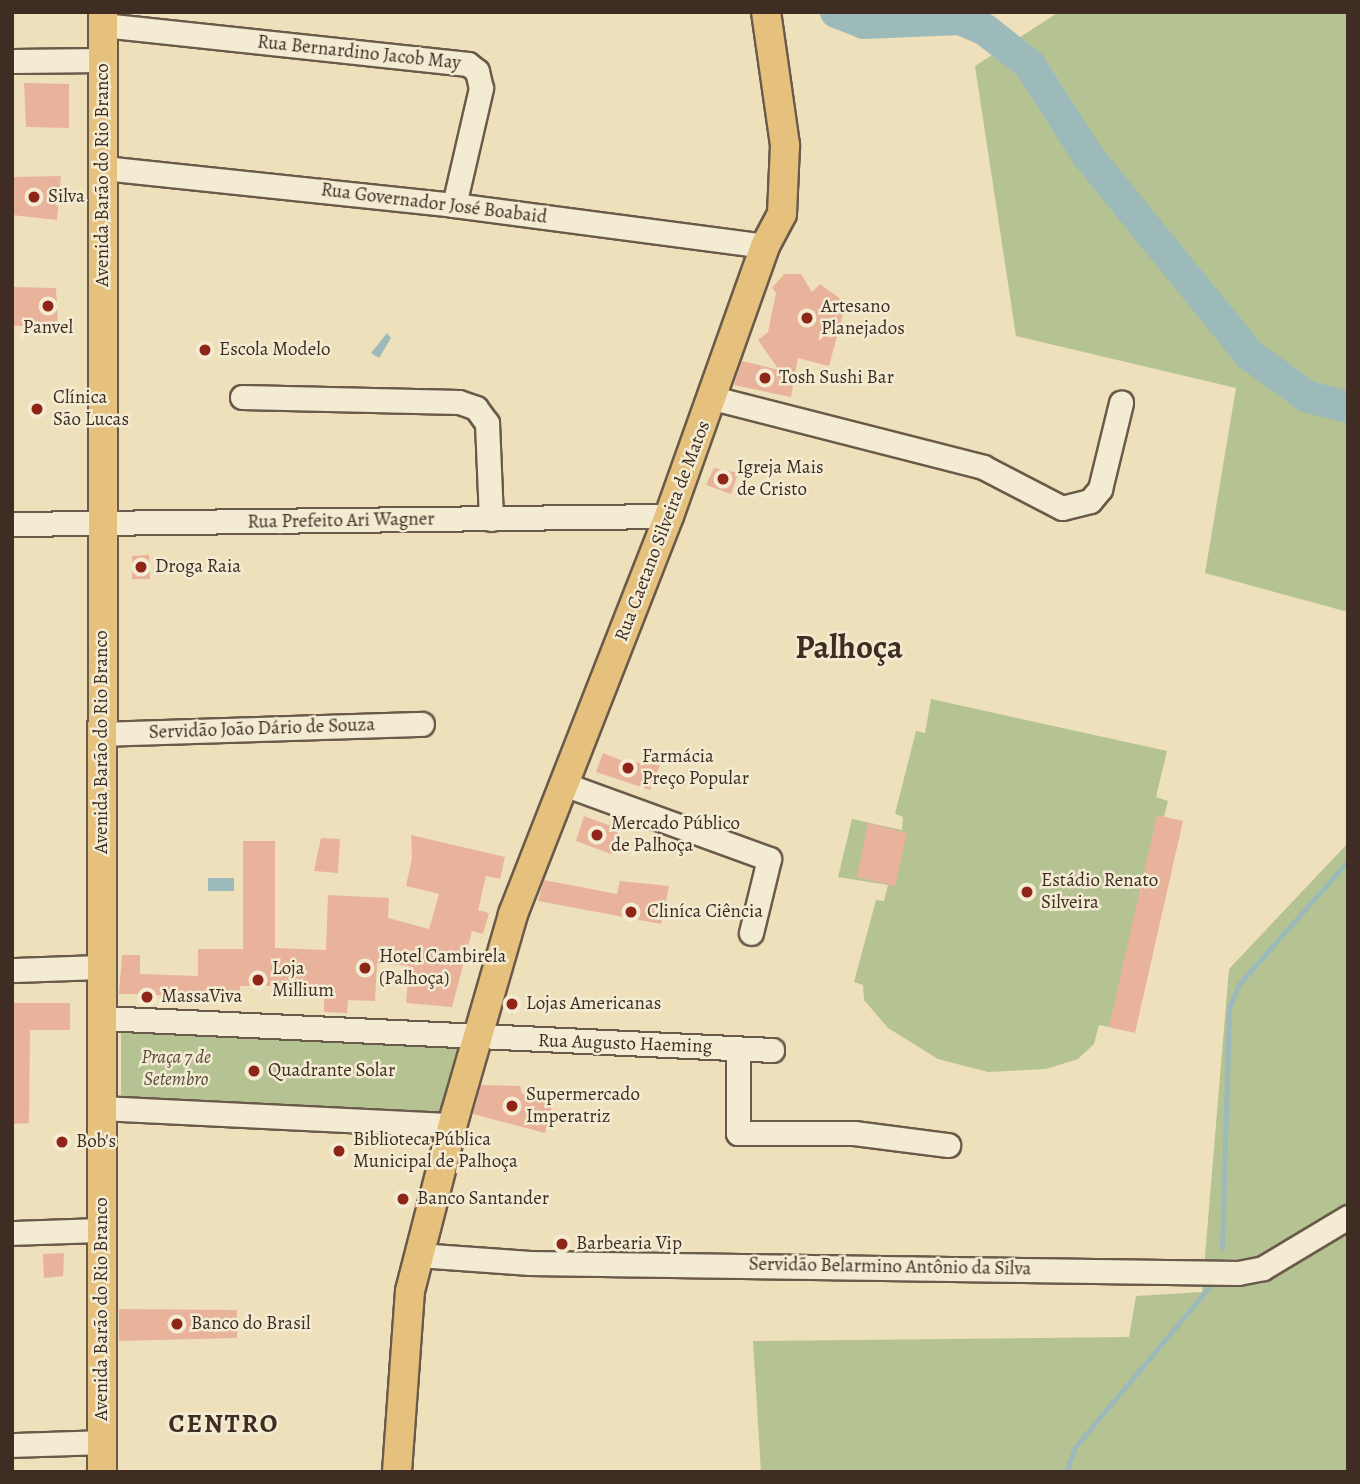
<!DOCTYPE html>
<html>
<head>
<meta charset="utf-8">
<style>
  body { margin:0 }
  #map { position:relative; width:1360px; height:1484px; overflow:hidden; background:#ede0ba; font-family:Alegreya,serif }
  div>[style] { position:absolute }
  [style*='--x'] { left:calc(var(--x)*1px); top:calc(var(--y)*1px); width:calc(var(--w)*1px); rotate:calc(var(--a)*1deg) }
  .green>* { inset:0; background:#b5c392 }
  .water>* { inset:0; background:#9dbaba }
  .stream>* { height:5px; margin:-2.5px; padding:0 2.5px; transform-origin:2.5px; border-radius:2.5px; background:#9dbaba }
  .river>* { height:32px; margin:-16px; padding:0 16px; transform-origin:16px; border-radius:16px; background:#9dbaba }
  .building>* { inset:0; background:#e9b39b }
  .roads { filter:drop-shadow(2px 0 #6a5a49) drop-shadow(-2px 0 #6a5a49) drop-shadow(0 2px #6a5a49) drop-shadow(0 -2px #6a5a49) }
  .minor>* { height:23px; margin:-11.5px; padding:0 11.5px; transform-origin:11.5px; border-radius:11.5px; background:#f3ebd2 }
  .major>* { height:28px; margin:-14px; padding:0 14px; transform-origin:14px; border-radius:14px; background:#e6c07d }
  .dots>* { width:19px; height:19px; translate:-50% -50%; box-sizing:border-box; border:4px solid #f3ebd2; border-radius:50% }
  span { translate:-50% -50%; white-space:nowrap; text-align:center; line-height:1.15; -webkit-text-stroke:5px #f3ebd2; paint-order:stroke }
  .street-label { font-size:19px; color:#3f2d23 }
  .poi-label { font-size:19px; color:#3f2d23 }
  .left { translate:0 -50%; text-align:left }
  .park-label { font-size:19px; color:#574b39; font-style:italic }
  .district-label { font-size:26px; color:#3f2d23; font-weight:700; letter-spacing:2px }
  .town-label { font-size:33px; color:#3f2d23; font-weight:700 }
  .frame { position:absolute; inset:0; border:14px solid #3f2d23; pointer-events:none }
</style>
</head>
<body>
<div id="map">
  <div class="green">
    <div style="clip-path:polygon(1059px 12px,1348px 12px,1348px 612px,1205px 573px,1236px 388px,1016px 336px,975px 66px)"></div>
    <div style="clip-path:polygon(931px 699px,1167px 751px,1156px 797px,1168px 801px,1109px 1027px,1099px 1025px,1094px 1044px,1078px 1059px,1046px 1069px,988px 1072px,938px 1059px,888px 1028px,864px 1000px,863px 985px,854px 982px,876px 900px,884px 901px,888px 885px,838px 877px,852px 819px,902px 830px,903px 817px,895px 814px,916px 731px,925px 733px)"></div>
    <div style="clip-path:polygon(1348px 843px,1348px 1472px,761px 1472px,753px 1341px,1129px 1337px,1136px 1296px,1202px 1292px,1229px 969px)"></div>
    <div style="clip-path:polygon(121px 1029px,460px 1043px,465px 1050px,449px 1112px,439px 1116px,121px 1104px)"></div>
  </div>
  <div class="water">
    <div style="clip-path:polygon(387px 333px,391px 338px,379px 358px,371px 353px)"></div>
    <div style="clip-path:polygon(208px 878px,234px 878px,234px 891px,208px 891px)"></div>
  </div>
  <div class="stream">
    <div style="--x:1222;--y:1247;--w:239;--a:-88.3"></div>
    <div style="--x:1229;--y:1008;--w:26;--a:-67"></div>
    <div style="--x:1239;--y:984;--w:164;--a:-48.5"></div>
    <div style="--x:1066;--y:1472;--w:27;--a:-70"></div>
    <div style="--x:1075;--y:1447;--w:213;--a:-50"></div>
  </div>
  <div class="river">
    <div style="--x:836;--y:12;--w:30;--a:21"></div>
    <div style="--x:864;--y:23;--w:96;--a:-2.4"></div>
    <div style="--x:960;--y:19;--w:26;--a:23"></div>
    <div style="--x:984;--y:29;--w:57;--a:37.9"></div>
    <div style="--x:1029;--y:64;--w:109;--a:57.3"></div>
    <div style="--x:1088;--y:156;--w:257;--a:50.9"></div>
    <div style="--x:1250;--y:355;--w:72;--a:35.9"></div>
    <div style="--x:1308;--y:397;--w:41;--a:14"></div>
  </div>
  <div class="building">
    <div style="clip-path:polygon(24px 83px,69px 84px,69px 128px,26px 127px)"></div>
    <div style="clip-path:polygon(61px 176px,57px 220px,12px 215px,12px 177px)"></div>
    <div style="clip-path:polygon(784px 274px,801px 274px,812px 292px,820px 284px,846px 303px,829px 366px,798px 358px,791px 397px,734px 385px,742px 361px,779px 370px,758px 340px,768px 332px,776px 293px,772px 288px)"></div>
    <div style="clip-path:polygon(12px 287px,56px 288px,58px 325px,12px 326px)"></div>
    <div style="clip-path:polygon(714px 468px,738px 473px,731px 494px,706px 485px)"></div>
    <div style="clip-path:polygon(149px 555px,150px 579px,132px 579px,132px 556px)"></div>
    <div style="clip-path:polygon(603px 753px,623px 761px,660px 765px,650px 790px,596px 772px)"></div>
    <div style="clip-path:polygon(1157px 815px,1183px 821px,1135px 1033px,1109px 1027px)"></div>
    <div style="clip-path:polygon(584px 816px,619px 829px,611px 854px,576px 841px)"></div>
    <div style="clip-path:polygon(868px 823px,907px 833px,895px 886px,857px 877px)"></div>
    <div style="clip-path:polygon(411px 835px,505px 857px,500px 879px,486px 876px,478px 910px,489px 913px,483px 934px,472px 931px,452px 1007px,406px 1003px,409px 966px,377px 963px,375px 1001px,348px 1000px,347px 1013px,324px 1012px,324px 996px,284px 995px,284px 986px,240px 986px,240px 995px,155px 995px,154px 1000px,141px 1000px,141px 994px,119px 994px,122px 955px,140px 955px,140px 974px,198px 976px,198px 949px,243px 949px,243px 841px,275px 841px,275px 948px,326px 950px,328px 895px,389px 898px,388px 918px,429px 929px,439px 894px,406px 886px,412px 858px)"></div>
    <div style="clip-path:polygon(321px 838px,340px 839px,338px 873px,314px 871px)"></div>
    <div style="clip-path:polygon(544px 880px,617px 894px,620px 881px,669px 886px,661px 924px,538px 901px)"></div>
    <div style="clip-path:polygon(12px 1003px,70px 1003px,70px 1030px,30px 1030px,29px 1123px,12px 1124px)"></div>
    <div style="clip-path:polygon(481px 1085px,520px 1086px,522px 1094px,554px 1099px,545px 1133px,473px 1114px)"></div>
    <div style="clip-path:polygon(64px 1253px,63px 1276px,44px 1278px,43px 1254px)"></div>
    <div style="clip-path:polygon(119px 1309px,237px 1310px,237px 1338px,119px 1341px)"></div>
  </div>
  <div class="roads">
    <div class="minor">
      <div style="--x:103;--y:25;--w:367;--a:6.1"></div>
      <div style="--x:468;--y:64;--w:11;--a:38"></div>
      <div style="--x:477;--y:71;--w:17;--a:77"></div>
      <div style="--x:481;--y:88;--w:120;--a:103"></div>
      <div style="--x:12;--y:61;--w:90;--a:-0.6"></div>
      <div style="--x:103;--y:168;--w:353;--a:6"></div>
      <div style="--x:454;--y:205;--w:314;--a:7.5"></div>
      <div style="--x:242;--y:397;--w:217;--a:1.3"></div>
      <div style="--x:459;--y:402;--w:18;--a:19"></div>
      <div style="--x:476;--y:408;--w:19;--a:54"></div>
      <div style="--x:487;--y:423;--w:96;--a:87.6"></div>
      <div style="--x:713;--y:398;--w:279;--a:14.3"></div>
      <div style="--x:983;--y:467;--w:89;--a:27.4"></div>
      <div style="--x:1062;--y:508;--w:29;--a:-14"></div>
      <div style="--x:1090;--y:501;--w:16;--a:-50"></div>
      <div style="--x:1100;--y:489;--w:89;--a:-76.3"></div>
      <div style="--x:12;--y:524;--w:657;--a:-0.7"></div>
      <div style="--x:102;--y:734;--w:320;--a:-1.8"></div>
      <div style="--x:566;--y:785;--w:216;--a:20"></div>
      <div style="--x:769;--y:859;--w:76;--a:103.7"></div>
      <div style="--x:12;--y:970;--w:91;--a:-1.9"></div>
      <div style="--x:102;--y:1018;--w:671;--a:2.73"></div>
      <div style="--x:738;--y:1049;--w:84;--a:90"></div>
      <div style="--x:738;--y:1133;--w:116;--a:0"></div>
      <div style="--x:854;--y:1133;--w:95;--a:7.3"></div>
      <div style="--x:102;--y:1108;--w:350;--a:2.8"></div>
      <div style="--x:12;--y:1233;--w:91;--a:-1.9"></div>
      <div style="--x:418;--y:1255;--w:112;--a:4.1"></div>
      <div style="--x:530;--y:1263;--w:708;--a:0.81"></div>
      <div style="--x:1238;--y:1273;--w:25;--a:-11"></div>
      <div style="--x:1263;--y:1268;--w:99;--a:-31"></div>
      <div style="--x:12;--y:1445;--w:90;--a:-1.9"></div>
    </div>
    <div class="major">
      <div style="--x:102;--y:1472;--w:1460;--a:-89.96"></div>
      <div style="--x:397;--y:1472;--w:181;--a:-85.9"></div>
      <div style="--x:410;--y:1291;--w:185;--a:-75.6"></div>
      <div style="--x:456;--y:1112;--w:206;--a:-73.9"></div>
      <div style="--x:513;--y:914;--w:427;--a:-68.6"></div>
      <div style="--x:669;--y:516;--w:287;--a:-70.4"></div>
      <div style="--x:765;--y:246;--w:36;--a:-62"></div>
      <div style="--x:782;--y:214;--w:69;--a:-87.5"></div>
      <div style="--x:785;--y:145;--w:134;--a:-98.1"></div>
    </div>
  </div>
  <div class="dots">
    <div style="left:34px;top:197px;background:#8f2418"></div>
    <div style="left:48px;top:306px;background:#8f2418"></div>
    <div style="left:807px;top:318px;background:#8f2418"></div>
    <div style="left:205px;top:350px;background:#8f2418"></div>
    <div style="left:765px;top:378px;background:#8f2418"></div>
    <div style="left:37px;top:409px;background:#8f2418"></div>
    <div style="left:723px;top:479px;background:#8f2418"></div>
    <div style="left:141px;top:567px;background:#8f2418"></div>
    <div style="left:628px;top:768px;background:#8f2418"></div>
    <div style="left:597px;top:835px;background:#8f2418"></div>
    <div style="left:1027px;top:892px;background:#8f2418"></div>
    <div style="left:631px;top:912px;background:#8f2418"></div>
    <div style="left:365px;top:968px;background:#8f2418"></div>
    <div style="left:258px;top:980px;background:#8f2418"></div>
    <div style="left:147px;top:997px;background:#8f2418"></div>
    <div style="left:512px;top:1004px;background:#8f2418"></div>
    <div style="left:254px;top:1071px;background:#8f2418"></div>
    <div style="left:512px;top:1106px;background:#8f2418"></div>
    <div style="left:62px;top:1142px;background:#8f2418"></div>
    <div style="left:339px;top:1151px;background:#8f2418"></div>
    <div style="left:403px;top:1199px;background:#8f2418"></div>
    <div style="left:562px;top:1244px;background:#8f2418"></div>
    <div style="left:177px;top:1324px;background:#8f2418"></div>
  </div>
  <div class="street-label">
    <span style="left:359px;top:53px;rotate:6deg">Rua Bernardino Jacob May</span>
    <span style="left:103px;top:175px;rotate:-90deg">Avenida Barão do Rio Branco</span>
    <span style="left:434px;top:204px;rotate:7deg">Rua Governador José Boabaid</span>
    <span style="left:341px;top:521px;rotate:-1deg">Rua Prefeito Ari Wagner</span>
    <span style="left:663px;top:531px;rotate:-69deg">Rua Caetano Silveira de Matos</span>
    <span style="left:262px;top:729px;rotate:-2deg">Servidão João Dário de Souza</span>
    <span style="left:102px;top:742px;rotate:-90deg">Avenida Barão do Rio Branco</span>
    <span style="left:625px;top:1044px;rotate:2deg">Rua Augusto Haeming</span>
    <span style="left:890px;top:1267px;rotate:1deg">Servidão Belarmino Antônio da Silva</span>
    <span style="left:102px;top:1309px;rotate:-90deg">Avenida Barão do Rio Branco</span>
  </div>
  <div class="poi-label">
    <span class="left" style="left:48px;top:197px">Silva</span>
    <span class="left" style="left:821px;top:318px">Artesano<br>Planejados</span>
    <span style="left:48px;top:328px">Panvel</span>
    <span class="left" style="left:219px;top:350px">Escola Modelo</span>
    <span class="left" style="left:779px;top:378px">Tosh Sushi Bar</span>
    <span class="left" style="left:53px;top:409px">Clínica<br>São Lucas</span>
    <span class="left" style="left:737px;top:479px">Igreja Mais<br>de Cristo</span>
    <span class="left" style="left:155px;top:567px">Droga Raia</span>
    <span class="left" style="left:642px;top:768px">Farmácia<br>Preço Popular</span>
    <span class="left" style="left:611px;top:835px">Mercado Público<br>de Palhoça</span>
    <span class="left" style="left:1041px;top:892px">Estádio Renato<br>Silveira</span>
    <span class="left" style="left:647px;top:912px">Cliníca Ciência</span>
    <span class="left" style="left:379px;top:968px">Hotel Cambirela<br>(Palhoça)</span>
    <span class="left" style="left:272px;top:980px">Loja<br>Millium</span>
    <span class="left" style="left:161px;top:997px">MassaViva</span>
    <span class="left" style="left:526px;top:1004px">Lojas Americanas</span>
    <span class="left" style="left:268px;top:1071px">Quadrante Solar</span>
    <span class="left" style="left:526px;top:1106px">Supermercado<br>Imperatriz</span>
    <span class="left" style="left:353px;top:1151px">Biblioteca Pública<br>Municipal de Palhoça</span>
    <span class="left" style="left:76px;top:1142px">Bob's</span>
    <span class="left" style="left:417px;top:1199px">Banco Santander</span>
    <span class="left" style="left:576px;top:1244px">Barbearia Vip</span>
    <span class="left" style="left:191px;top:1324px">Banco do Brasil</span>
  </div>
  <div class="park-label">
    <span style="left:176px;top:1069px">Praça 7 de<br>Setembro</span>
  </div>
  <div class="district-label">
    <span style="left:224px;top:1424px">CENTRO</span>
  </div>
  <div class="town-label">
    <span style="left:849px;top:647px">Palhoça</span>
  </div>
  <div class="frame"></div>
</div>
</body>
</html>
